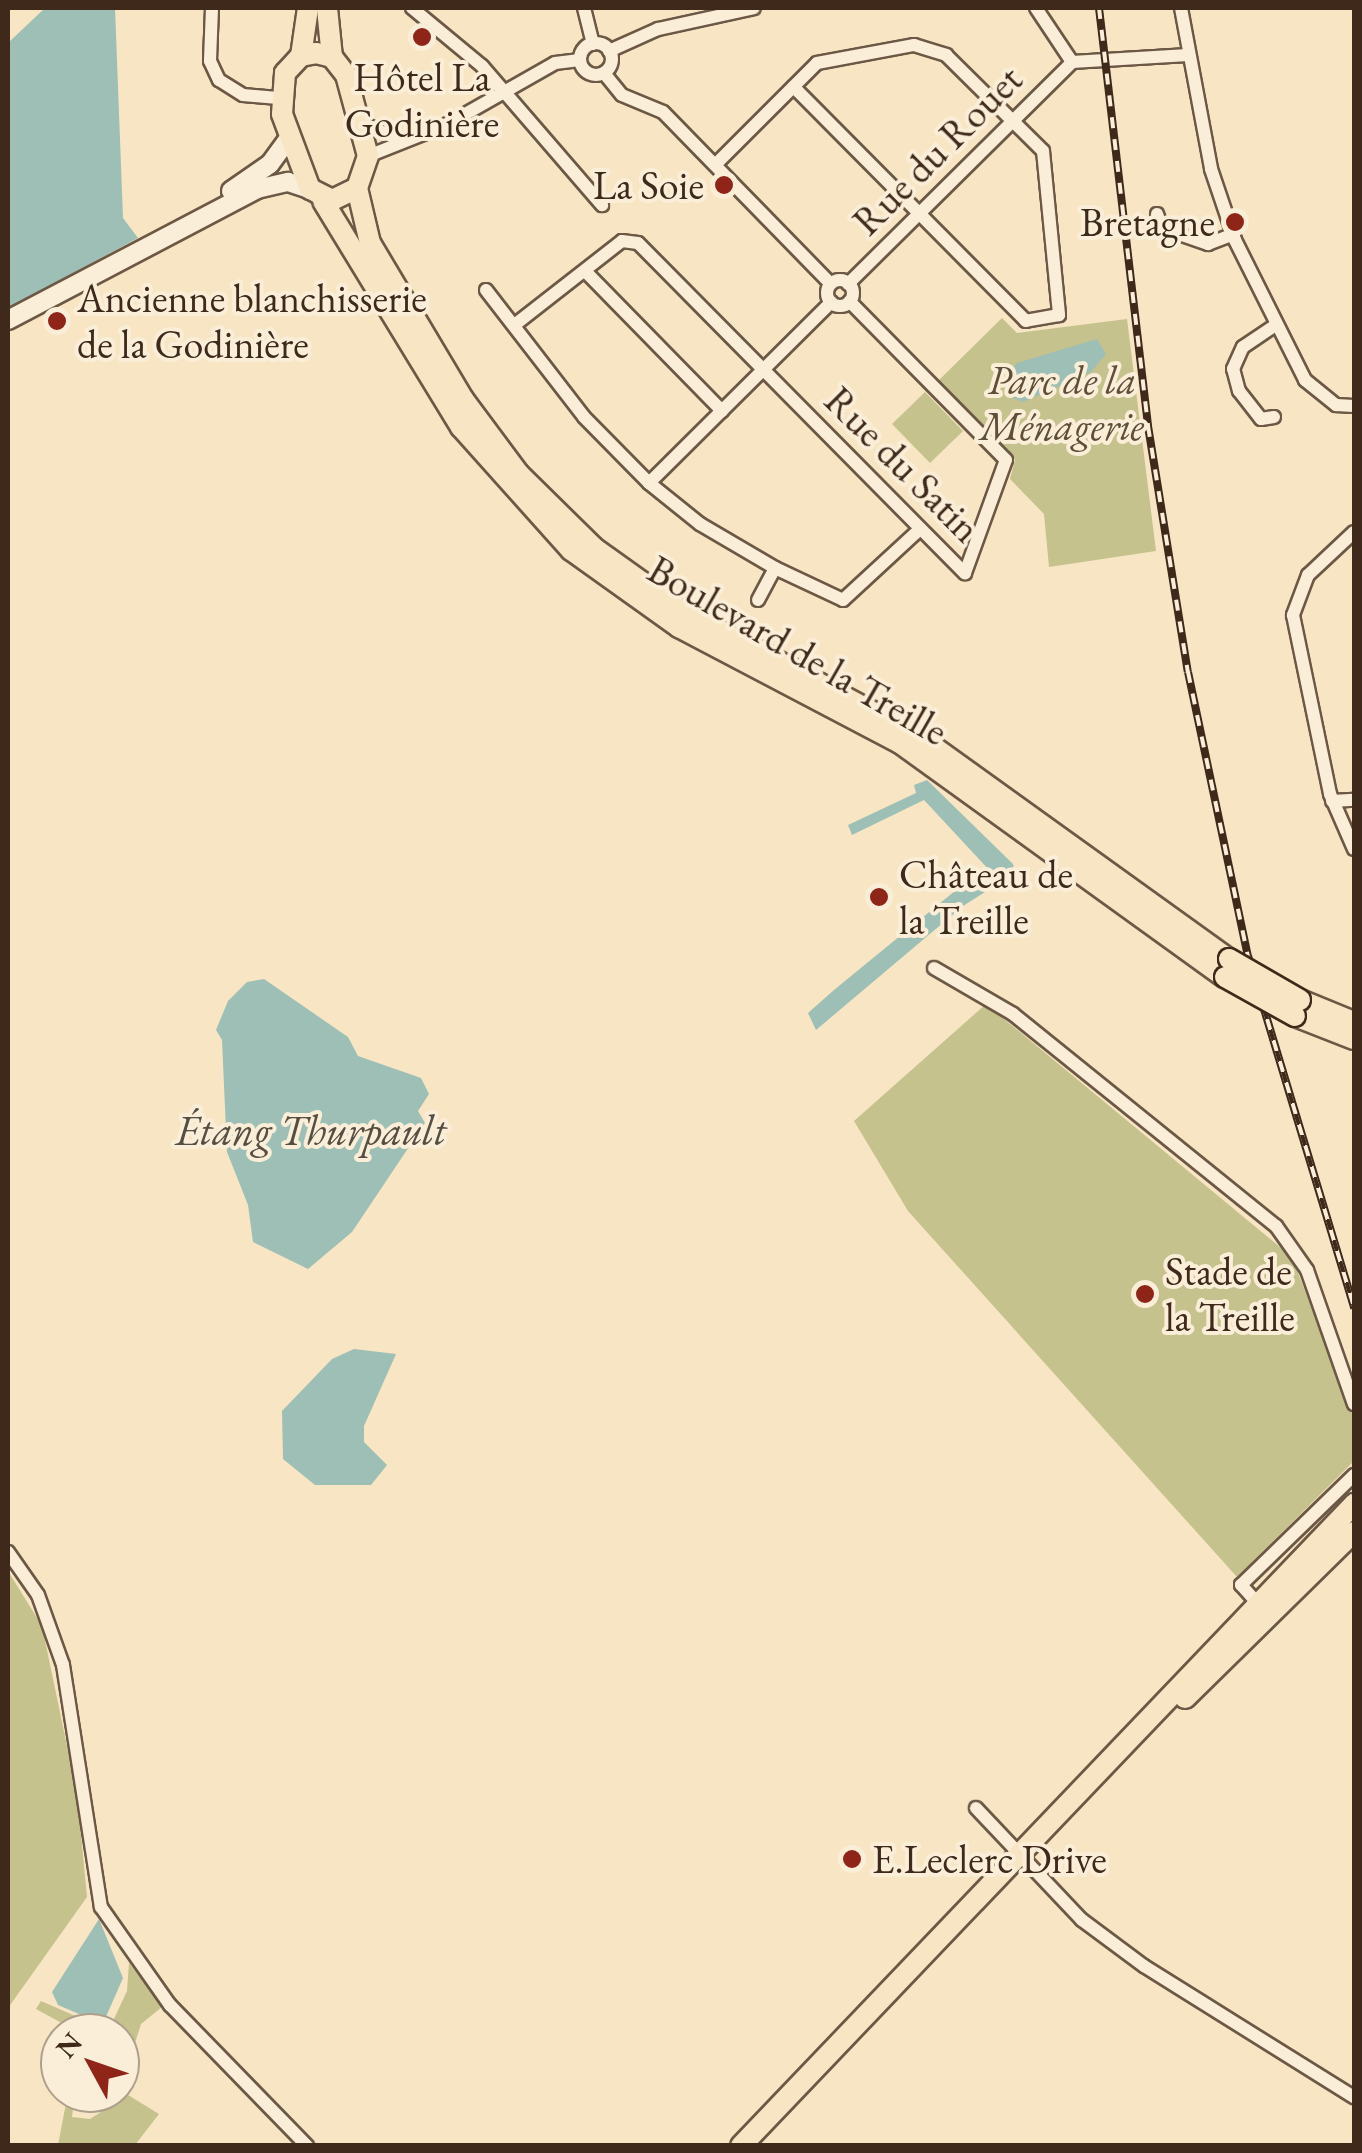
<!DOCTYPE html>
<html>
<head>
<meta charset="utf-8">
<style>
  body { margin:0 }
  #map { position:relative; width:1362px; height:2153px; overflow:hidden; background:#f8e5c3; font-family:"EB Garamond",serif }
  div>[style] { position:absolute }
  [style*='--x'] { left:calc(var(--x)*1px); top:calc(var(--y)*1px); width:calc(var(--w)*1px); rotate:calc(var(--a)*1deg) }
  .green>* { inset:0; background:#c5c28e }
  .water>* { inset:0; background:#9dbfb6 }
  .roads { filter:drop-shadow(2px 0 #6c5845) drop-shadow(-2px 0 #6c5845) drop-shadow(0 2px #6c5845) drop-shadow(0 -2px #6c5845) }
  .minor>* { height:12px; margin:-6px; padding:0 6px; transform-origin:6px; border-radius:6px; background:#faeed8 }
  .minor>.ring { margin:-6px; padding:0; box-sizing:content-box; background:none; border:12px solid #faeed8; border-radius:50% }
  .secondary>* { height:18px; margin:-9px; padding:0 9px; transform-origin:9px; border-radius:9px; background:#faeed8 }
  .primary>* { height:20px; margin:-10px; padding:0 10px; transform-origin:10px; border-radius:10px; background:#f8e5c3 }
  .rail>* { height:8px; margin-top:-4px; transform-origin:0; background:repeating-linear-gradient(90deg,#faeed8 0 11px,#3e291b 0 22px); box-sizing:border-box; border-block:2px solid #3e291b }
  .bridges { filter:drop-shadow(2px 0 #3e291b) drop-shadow(-2px 0 #3e291b) drop-shadow(0 2px #3e291b) drop-shadow(0 -2px #3e291b) }
  .primary-bridge>* { height:20px; margin:-10px; padding:0 10px; transform-origin:10px; border-radius:10px; background:#f8e5c3 }
  .dots>* { width:28px; height:28px; translate:-50% -50%; box-sizing:border-box; border:5px solid #faeed8; border-radius:50% }
  span { translate:-50% -50%; white-space:nowrap; text-align:center; line-height:1.15; -webkit-text-stroke:8px #faeed8; paint-order:stroke }
  .poi-label { font-size:40px; color:#3e291b }
  .right { translate:-100% -50%; text-align:right }
  .left { translate:0 -50%; text-align:left }
  .street-label { font-size:40px; color:#3e291b }
  .park-label { font-size:40px; color:#604f38; font-style:italic }
  .water-label { font-size:42px; color:#564e42; font-style:italic }
  .frame { position:absolute; inset:0; border:10px solid #3e291b; pointer-events:none }
  .north { position:absolute; left:40px; top:2013px; width:100px; height:100px; box-sizing:border-box; background:#faeed8; border:2px solid #af9f8c; border-radius:50%; rotate:310deg; font-size:28px; font-weight:700; line-height:40px; text-align:center; color:#3e291b }
  .north::after { content:''; display:block; margin:auto; width:35px; height:45px; background:#8f2418; clip-path:polygon(50% 0,100% 100%,50% 72%,0 100%) }
</style>
</head>
<body>
<div id="map">
  <div class="green">
    <div style="clip-path:polygon(1002px 318px,1017px 333px,1127px 319px,1156px 551px,1049px 567px,1044px 514px,1010px 479px,1015px 460px,938px 381px)"></div>
    <div style="clip-path:polygon(925px 392px,963px 431px,930px 463px,892px 424px)"></div>
    <div style="clip-path:polygon(986px 1004px,1292px 1257px,1354px 1418px,1354px 1461px,1237px 1577px,908px 1211px,854px 1121px)"></div>
    <div style="clip-path:polygon(8px 1571px,42px 1626px,77px 1794px,87px 1897px,8px 2008px)"></div>
    <div style="clip-path:polygon(129px 1963px,162px 2007px,141px 2024px,120px 2091px,120px 2033px,80px 2033px,36px 2009px,41px 2001px,96px 2025px,112px 2023px,127px 1991px)"></div>
    <div style="clip-path:polygon(68px 2093px,118px 2093px,95px 2110px,73px 2109px,72px 2117px,90px 2119px,128px 2095px,159px 2114px,135px 2145px,58px 2145px)"></div>
  </div>
  <div class="water">
    <div style="clip-path:polygon(45px 8px,115px 8px,123px 218px,138px 238px,8px 308px,8px 43px)"></div>
    <div style="clip-path:polygon(1097px 339px,1106px 354px,1091px 372px,1023px 402px,1010px 397px,1009px 374px,1017px 363px)"></div>
    <div style="clip-path:polygon(927px 780px,1013px 864px,1015px 873px,963px 906px,816px 1030px,808px 1013px,834px 990px,972px 877px,991px 872px,924px 800px,852px 835px,848px 825px,916px 793px,914px 785px)"></div>
    <div style="clip-path:polygon(264px 979px,348px 1037px,358px 1056px,421px 1078px,429px 1094px,418px 1111px,425px 1123px,352px 1232px,308px 1269px,253px 1242px,248px 1205px,227px 1152px,222px 1040px,216px 1030px,228px 1001px,247px 982px)"></div>
    <div style="clip-path:polygon(354px 1349px,396px 1354px,364px 1426px,364px 1442px,387px 1465px,371px 1485px,315px 1485px,283px 1459px,282px 1411px,332px 1359px)"></div>
    <div style="clip-path:polygon(99px 1919px,123px 1978px,105px 2019px,93px 2020px,58px 2005px,52px 1992px)"></div>
  </div>
  <div class="roads">
    <div class="minor">
      <div style="--x:212;--y:8;--w:53;--a:92.2"></div>
      <div style="--x:210;--y:61;--w:21;--a:65"></div>
      <div style="--x:219;--y:80;--w:28;--a:32"></div>
      <div style="--x:243;--y:95;--w:38;--a:5"></div>
      <div style="--x:412;--y:8;--w:91;--a:39.6"></div>
      <div style="--x:482;--y:66;--w:184;--a:49.2"></div>
      <div style="--x:584;--y:8;--w:37;--a:76"></div>
      <div style="--x:1036;--y:8;--w:65;--a:56.3"></div>
      <div style="--x:1072;--y:62;--w:116;--a:-3.5"></div>
      <div style="--x:1181;--y:8;--w:164;--a:79.4"></div>
      <div style="--x:1211;--y:169;--w:75;--a:71.3"></div>
      <div style="--x:1235;--y:240;--w:157;--a:63.4"></div>
      <div style="--x:1305;--y:380;--w:40;--a:39"></div>
      <div style="--x:1336;--y:405;--w:18;--a:3"></div>
      <div class="ring" style="left:580px;top:43px;width:20px;height:20px"></div>
      <div style="--x:609;--y:51;--w:54;--a:-24.2"></div>
      <div style="--x:658;--y:29;--w:98;--a:-12.3"></div>
      <div style="--x:604;--y:73;--w:28;--a:51"></div>
      <div style="--x:622;--y:95;--w:44;--a:22.5"></div>
      <div style="--x:663;--y:112;--w:240;--a:45.7"></div>
      <div style="--x:362;--y:123;--w:39;--a:24"></div>
      <div style="--x:368;--y:156;--w:84;--a:-21.7"></div>
      <div style="--x:446;--y:125;--w:125;--a:-29.6"></div>
      <div style="--x:555;--y:63;--w:25;--a:-7"></div>
      <div style="--x:715;--y:165;--w:144;--a:-45"></div>
      <div style="--x:817;--y:63;--w:99;--a:-10.5"></div>
      <div style="--x:914;--y:45;--w:34;--a:17"></div>
      <div style="--x:946;--y:55;--w:136;--a:44.7"></div>
      <div style="--x:1043;--y:151;--w:165;--a:84.4"></div>
      <div style="--x:1059;--y:315;--w:34;--a:170"></div>
      <div style="--x:1026;--y:321;--w:330;--a:-134.8"></div>
      <div style="--x:1157;--y:214;--w:15;--a:70"></div>
      <div style="--x:1162;--y:228;--w:49;--a:19.2"></div>
      <div style="--x:1208;--y:244;--w:28;--a:-21"></div>
      <div style="--x:585;--y:271;--w:196;--a:45.6"></div>
      <div class="ring" style="left:827px;top:280px;width:14px;height:14px"></div>
      <div style="--x:848;--y:284;--w:315;--a:-44.7"></div>
      <div style="--x:486;--y:290;--w:160;--a:52.3"></div>
      <div style="--x:584;--y:417;--w:93;--a:45.4"></div>
      <div style="--x:649;--y:483;--w:65;--a:38.8"></div>
      <div style="--x:700;--y:524;--w:87;--a:30.4"></div>
      <div style="--x:775;--y:568;--w:75;--a:25.2"></div>
      <div style="--x:843;--y:600;--w:105;--a:-42.7"></div>
      <div style="--x:517;--y:323;--w:133;--a:-38"></div>
      <div style="--x:622;--y:241;--w:16;--a:7"></div>
      <div style="--x:638;--y:243;--w:465;--a:45.3"></div>
      <div style="--x:965;--y:573;--w:120;--a:-70.1"></div>
      <div style="--x:1006;--y:460;--w:223;--a:-134.6"></div>
      <div style="--x:1274;--y:417;--w:13;--a:171"></div>
      <div style="--x:1261;--y:419;--w:36;--a:-128"></div>
      <div style="--x:1239;--y:391;--w:23;--a:-105"></div>
      <div style="--x:1233;--y:369;--w:24;--a:-66"></div>
      <div style="--x:1243;--y:347;--w:40;--a:-34"></div>
      <div style="--x:649;--y:483;--w:257;--a:-44.8"></div>
      <div style="--x:1354;--y:532;--w:63;--a:136.9"></div>
      <div style="--x:1308;--y:575;--w:43;--a:110.6"></div>
      <div style="--x:1293;--y:615;--w:183;--a:78.3"></div>
      <div style="--x:1330;--y:794;--w:60;--a:66.4"></div>
      <div style="--x:758;--y:600;--w:36;--a:-62"></div>
      <div style="--x:1332;--y:801;--w:22;--a:-3"></div>
      <div style="--x:934;--y:968;--w:91;--a:30.2"></div>
      <div style="--x:1013;--y:1014;--w:338;--a:38.9"></div>
      <div style="--x:1276;--y:1226;--w:54;--a:54.8"></div>
      <div style="--x:1307;--y:1270;--w:142;--a:70.7"></div>
      <div style="--x:8;--y:1552;--w:52;--a:55.1"></div>
      <div style="--x:38;--y:1595;--w:74;--a:70.3"></div>
      <div style="--x:63;--y:1665;--w:245;--a:81.1"></div>
      <div style="--x:101;--y:1907;--w:120;--a:54.9"></div>
      <div style="--x:170;--y:2005;--w:197;--a:45.8"></div>
      <div style="--x:1261;--y:1607;--w:30;--a:-132"></div>
      <div style="--x:1241;--y:1585;--w:158;--a:-44.2"></div>
      <div style="--x:976;--y:1808;--w:154;--a:46.6"></div>
      <div style="--x:1082;--y:1920;--w:77;--a:36.6"></div>
      <div style="--x:1144;--y:1966;--w:248;--a:32"></div>
    </div>
    <div class="secondary">
      <div style="--x:231;--y:191;--w:47;--a:-34.7"></div>
      <div style="--x:270;--y:164;--w:31;--a:-54"></div>
      <div style="--x:8;--y:320;--w:281;--a:-27.7"></div>
      <div style="--x:257;--y:189;--w:32;--a:-13"></div>
      <div style="--x:288;--y:182;--w:23;--a:18"></div>
    </div>
    <div class="primary">
      <div style="--x:327;--y:8;--w:49;--a:84.2"></div>
      <div style="--x:316;--y:53;--w:16;--a:14"></div>
      <div style="--x:332;--y:57;--w:23;--a:52"></div>
      <div style="--x:346;--y:75;--w:84;--a:74.8"></div>
      <div style="--x:368;--y:156;--w:34;--a:109"></div>
      <div style="--x:357;--y:188;--w:28;--a:154"></div>
      <div style="--x:332;--y:200;--w:25;--a:-153"></div>
      <div style="--x:310;--y:189;--w:80;--a:-110.5"></div>
      <div style="--x:282;--y:114;--w:41;--a:-85.8"></div>
      <div style="--x:285;--y:73;--w:23;--a:-47"></div>
      <div style="--x:301;--y:56;--w:15;--a:-11"></div>
      <div style="--x:301;--y:56;--w:49;--a:-81.7"></div>
      <div style="--x:357;--y:188;--w:57;--a:76.7"></div>
      <div style="--x:370;--y:243;--w:182;--a:59.2"></div>
      <div style="--x:463;--y:399;--w:94;--a:53.3"></div>
      <div style="--x:519;--y:474;--w:105;--a:44.6"></div>
      <div style="--x:594;--y:548;--w:103;--a:35.5"></div>
      <div style="--x:678;--y:608;--w:276;--a:28.1"></div>
      <div style="--x:921;--y:738;--w:379;--a:35.7"></div>
      <div style="--x:323;--y:201;--w:265;--a:58.6"></div>
      <div style="--x:461;--y:427;--w:165;--a:48.2"></div>
      <div style="--x:571;--y:550;--w:133;--a:35.5"></div>
      <div style="--x:679;--y:627;--w:250;--a:27.7"></div>
      <div style="--x:900;--y:743;--w:400;--a:35.8"></div>
      <div style="--x:1300;--y:1000;--w:58;--a:22.2"></div>
      <div style="--x:1295;--y:1016;--w:63;--a:21.3"></div>
      <div style="--x:1185;--y:1698;--w:237;--a:-44.5"></div>
      <div style="--x:741;--y:2146;--w:888;--a:-46.32"></div>
    </div>
  </div>
  <div class="rail">
    <div style="--x:1099;--y:8;--w:421;--a:83.3"></div>
    <div style="--x:1148;--y:426;--w:249;--a:80.8"></div>
    <div style="--x:1188;--y:672;--w:290;--a:78.1"></div>
    <div style="--x:1248;--y:956;--w:368;--a:73.2"></div>
  </div>
  <div class="bridges">
    <div class="primary-bridge">
      <div style="--x:1229;--y:959;--w:82;--a:30"></div>
      <div style="--x:1225;--y:977;--w:80;--a:29.1"></div>
    </div>
  </div>
  <div class="dots">
    <div style="left:422px;top:37px;background:#8f2418"></div>
    <div style="left:724px;top:185px;background:#8f2418"></div>
    <div style="left:1235px;top:222px;background:#8f2418"></div>
    <div style="left:57px;top:321px;background:#8f2418"></div>
    <div style="left:879px;top:897px;background:#8f2418"></div>
    <div style="left:1145px;top:1294px;background:#8f2418"></div>
    <div style="left:852px;top:1859px;background:#8f2418"></div>
  </div>
  <div class="poi-label">
    <span style="left:422px;top:100px">Hôtel La<br>Godinière</span>
    <span class="right" style="left:704px;top:185px">La Soie</span>
    <span class="right" style="left:1215px;top:222px">Bretagne</span>
    <span class="left" style="left:77px;top:321px">Ancienne blanchisserie<br>de la Godinière</span>
    <span class="left" style="left:899px;top:897px">Château de<br>la Treille</span>
    <span class="left" style="left:1165px;top:1294px">Stade de<br>la Treille</span>
    <span class="left" style="left:872px;top:1859px">E.Leclerc Drive</span>
  </div>
  <div class="street-label">
    <span style="left:937px;top:150px;rotate:-45deg">Rue du Rouet</span>
    <span style="left:903px;top:464px;rotate:45deg">Rue du Satin</span>
    <span style="left:798px;top:650px;rotate:30deg">Boulevard de la Treille</span>
  </div>
  <div class="park-label">
    <span style="left:1062px;top:403px">Parc de la<br>Ménagerie</span>
  </div>
  <div class="water-label">
    <span style="left:311px;top:1131px">Étang Thurpault</span>
  </div>
  <div class="frame"></div>
  <div class="north">N</div>
</div>
</body>
</html>
